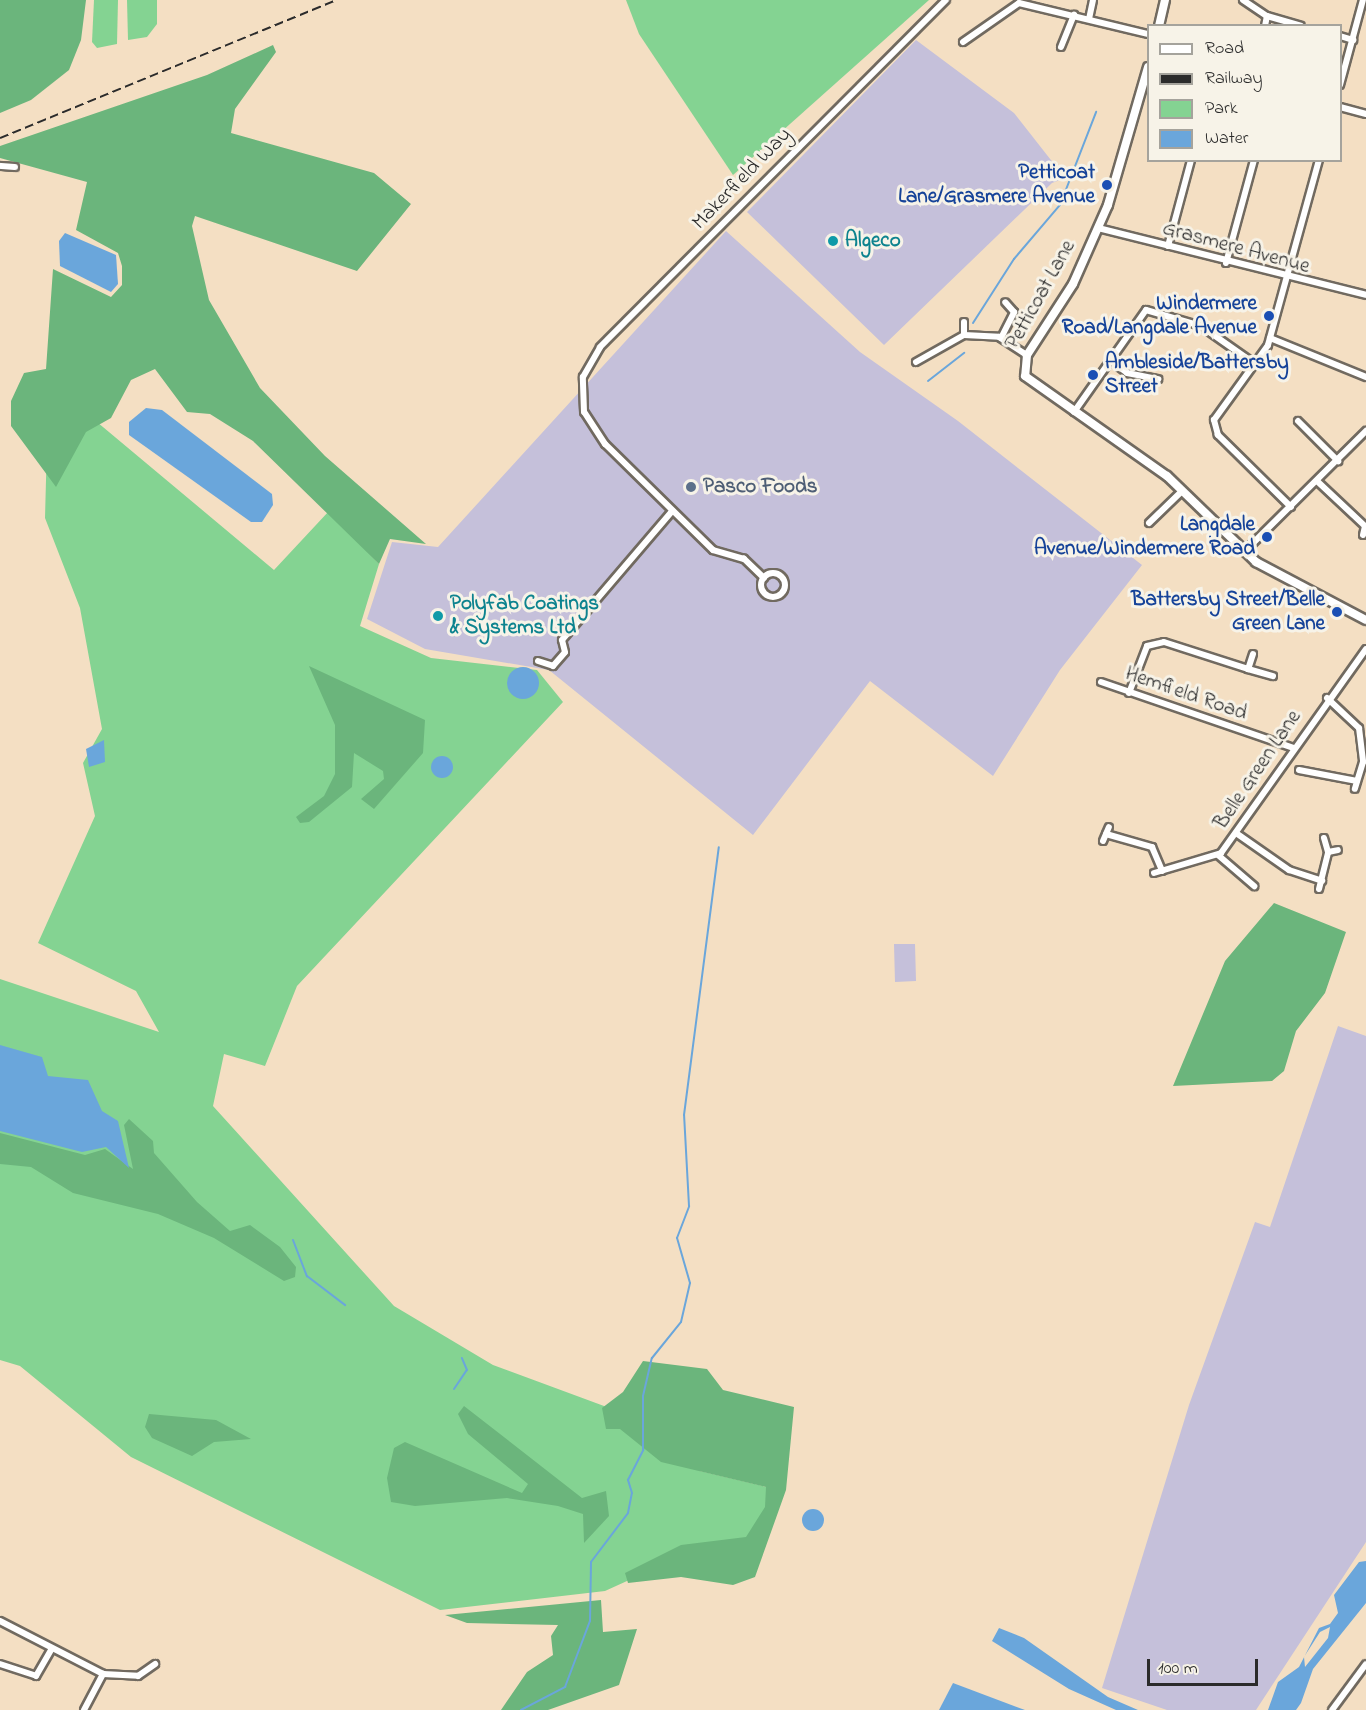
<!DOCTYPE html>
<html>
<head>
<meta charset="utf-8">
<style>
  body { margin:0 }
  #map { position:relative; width:1366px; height:1710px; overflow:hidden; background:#f4dfc3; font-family:"Indie Flower",sans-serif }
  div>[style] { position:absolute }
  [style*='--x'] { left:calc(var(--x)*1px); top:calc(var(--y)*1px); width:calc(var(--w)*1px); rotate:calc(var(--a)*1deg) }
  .industrial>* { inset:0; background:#c5c0da }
  .green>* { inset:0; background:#84d392 }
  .forest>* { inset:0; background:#6bb57c }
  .water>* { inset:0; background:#6aa6db }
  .round { border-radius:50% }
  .stream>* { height:2px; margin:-1px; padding:0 1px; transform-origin:1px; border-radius:1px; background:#6aa6db }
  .roads { filter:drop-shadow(2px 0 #716a60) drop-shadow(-2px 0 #716a60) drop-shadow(0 2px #716a60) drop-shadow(0 -2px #716a60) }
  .minor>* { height:6px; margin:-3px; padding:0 3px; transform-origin:3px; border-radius:3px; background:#fff }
  .minor>.ring { margin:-3px; padding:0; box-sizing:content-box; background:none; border:6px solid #fff; border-radius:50% }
  .tertiary>* { height:8px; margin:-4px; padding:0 4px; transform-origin:4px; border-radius:4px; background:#fff }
  .rail>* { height:2px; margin-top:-1px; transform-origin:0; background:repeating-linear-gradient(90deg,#2b2b2b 0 9px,transparent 0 13.5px) }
  .dots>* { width:16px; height:16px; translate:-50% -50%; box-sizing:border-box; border:3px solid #f7f3e8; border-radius:50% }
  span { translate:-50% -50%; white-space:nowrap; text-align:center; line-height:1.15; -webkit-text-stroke:6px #f7f3e8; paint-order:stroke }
  .transit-label { font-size:21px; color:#164399; font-weight:700 }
  .right { translate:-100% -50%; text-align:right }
  .left { translate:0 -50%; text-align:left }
  .street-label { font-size:21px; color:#2b2b2b }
  .culture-label { font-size:21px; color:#0d838f; font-weight:700 }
  .service-label { font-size:21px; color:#4e5e75; font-weight:700 }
  .legend { position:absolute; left:1147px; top:24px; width:195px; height:138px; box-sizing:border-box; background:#f7f3e8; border:2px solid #a5a39c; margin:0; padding:8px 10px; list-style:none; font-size:18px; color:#2b2b2b }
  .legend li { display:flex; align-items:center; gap:12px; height:30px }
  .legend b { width:30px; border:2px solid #a5a39c }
  .scale { position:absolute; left:1147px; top:1659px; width:111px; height:27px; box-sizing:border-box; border:3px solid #2b2b2b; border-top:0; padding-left:8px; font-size:18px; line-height:21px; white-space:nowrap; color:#2b2b2b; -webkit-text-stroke:4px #f7f3e8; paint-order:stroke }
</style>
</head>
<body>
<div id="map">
  <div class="industrial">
    <div style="clip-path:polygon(916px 40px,1014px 113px,1065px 178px,1052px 183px,884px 345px,747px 212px)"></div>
    <div style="clip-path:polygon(726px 231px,860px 352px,958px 421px,1142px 565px,1060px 670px,993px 776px,870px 681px,753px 835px,549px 670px,425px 649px,367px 619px,392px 542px,438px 547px)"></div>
    <div style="clip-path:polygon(894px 944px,915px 944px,916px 981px,895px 982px)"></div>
    <div style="clip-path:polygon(1338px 1026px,1366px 1036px,1366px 1542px,1256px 1710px,1167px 1710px,1102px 1688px,1189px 1405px,1255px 1222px,1270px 1227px)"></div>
  </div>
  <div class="green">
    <div style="clip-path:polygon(94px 0,118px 0,117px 44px,97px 48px,92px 42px)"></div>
    <div style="clip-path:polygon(127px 0,157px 0,157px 24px,147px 37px,128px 40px)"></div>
    <div style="clip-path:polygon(626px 0,929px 0,733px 175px,639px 34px)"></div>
    <div style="clip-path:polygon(91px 417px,274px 570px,329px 511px,379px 564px,360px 626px,431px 658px,537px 670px,563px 702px,297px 986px,265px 1066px,224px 1054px,213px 1106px,394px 1306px,493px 1365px,650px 1423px,700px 1471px,775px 1489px,752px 1572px,682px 1556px,605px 1591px,440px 1610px,131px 1457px,20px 1366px,0 1360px,0 979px,159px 1032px,136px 991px,38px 943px,95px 816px,83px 763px,102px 729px,80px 608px,45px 518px,47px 442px)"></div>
  </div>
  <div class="forest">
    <div style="clip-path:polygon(0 0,86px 0,81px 40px,69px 70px,31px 100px,0 113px)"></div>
    <div style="clip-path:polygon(273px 45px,276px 52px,235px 109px,231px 133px,374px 173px,411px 204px,357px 271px,195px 216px,192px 226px,209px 300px,260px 388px,325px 456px,426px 544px,390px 539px,379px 564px,253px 441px,210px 414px,187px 412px,155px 369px,131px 380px,111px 418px,86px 432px,56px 487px,11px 426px,11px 401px,24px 373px,46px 369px,53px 269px,111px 297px,122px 285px,122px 266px,118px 253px,76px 230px,87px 182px,0 158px,0 146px,207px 75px)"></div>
    <div style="clip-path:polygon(309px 666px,425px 720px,423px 753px,374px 809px,361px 799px,384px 779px,383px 771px,354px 753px,352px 787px,309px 822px,300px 823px,296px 817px,324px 796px,335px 774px,335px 725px)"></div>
    <div style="clip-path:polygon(1274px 903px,1346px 932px,1325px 993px,1296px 1031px,1284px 1071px,1272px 1081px,1173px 1086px,1225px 961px)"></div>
    <div style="clip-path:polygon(129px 1119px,153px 1141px,154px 1153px,197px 1202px,230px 1231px,250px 1225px,280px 1247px,296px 1267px,295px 1277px,284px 1281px,214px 1238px,158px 1214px,73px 1193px,31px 1167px,0 1164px,0 1133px,85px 1155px,105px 1149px,133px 1169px,124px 1125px)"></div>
    <div style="clip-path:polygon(643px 1361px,707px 1369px,723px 1390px,794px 1407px,786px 1490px,755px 1577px,733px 1585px,681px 1577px,628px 1583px,625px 1573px,681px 1545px,746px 1537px,765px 1507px,766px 1487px,661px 1462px,620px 1429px,606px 1429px,602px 1408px,623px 1392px)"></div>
    <div style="clip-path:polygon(464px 1406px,582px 1498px,606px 1491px,609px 1516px,584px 1543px,583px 1514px,558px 1506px,507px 1498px,415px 1506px,391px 1502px,387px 1478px,394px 1448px,405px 1442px,522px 1493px,528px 1484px,468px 1434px,458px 1414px)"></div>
    <div style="clip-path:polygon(149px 1414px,216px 1420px,251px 1439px,214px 1442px,192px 1456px,152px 1438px,145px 1427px)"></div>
    <div style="clip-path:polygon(601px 1600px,603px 1632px,637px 1629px,619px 1685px,548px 1710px,501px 1710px,527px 1672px,553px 1655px,551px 1636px,558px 1625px,467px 1623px,445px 1615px)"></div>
  </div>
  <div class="water">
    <div style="clip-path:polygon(65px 233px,116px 255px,118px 284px,111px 292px,60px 266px,59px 241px)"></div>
    <div style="clip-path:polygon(146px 408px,162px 410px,272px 494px,273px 505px,262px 522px,251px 522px,129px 435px,129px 422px)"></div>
    <div class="round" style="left:507px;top:667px;width:32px;height:32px"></div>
    <div style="clip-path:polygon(104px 740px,105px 762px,89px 767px,86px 749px)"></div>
    <div class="round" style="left:431px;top:756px;width:22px;height:22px"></div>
    <div style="clip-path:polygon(0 1045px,42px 1057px,48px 1076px,88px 1080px,102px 1111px,118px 1121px,129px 1168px,106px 1147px,82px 1152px,0 1131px)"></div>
    <div class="round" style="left:802px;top:1509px;width:22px;height:22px"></div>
    <div style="clip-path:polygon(evenodd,1366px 1561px,1366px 1603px,1313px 1669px,1301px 1703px,1296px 1710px,1268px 1710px,1278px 1682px,1299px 1667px,1319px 1628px,1330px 1624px,1338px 1613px,1334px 1595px,1359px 1562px,1366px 1561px,1330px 1627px,1328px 1638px,1305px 1667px,1304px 1657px,1320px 1632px,1330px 1627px)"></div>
    <div style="clip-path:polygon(999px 1628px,1024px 1638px,1108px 1697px,1138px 1710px,1116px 1710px,1069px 1689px,992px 1641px)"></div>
    <div style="clip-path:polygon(953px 1683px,1025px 1710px,939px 1710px)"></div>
  </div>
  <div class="stream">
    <div style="--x:973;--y:323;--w:76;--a:-57.4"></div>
    <div style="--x:1014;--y:259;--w:71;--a:-49.6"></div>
    <div style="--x:1060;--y:205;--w:100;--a:-68.8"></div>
    <div style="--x:928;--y:381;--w:46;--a:-37.9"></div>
    <div style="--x:293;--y:1240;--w:39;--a:69"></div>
    <div style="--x:307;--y:1276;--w:48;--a:37.3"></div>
    <div style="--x:454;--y:1389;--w:23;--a:-56"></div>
    <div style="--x:467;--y:1370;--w:13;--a:-113"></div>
    <div style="--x:521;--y:1710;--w:50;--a:-27.6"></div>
    <div style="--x:565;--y:1687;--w:71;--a:-69.3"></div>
    <div style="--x:590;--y:1621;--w:59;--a:-89"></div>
    <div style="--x:591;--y:1562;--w:61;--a:-52.9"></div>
    <div style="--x:628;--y:1513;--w:20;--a:-79"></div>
    <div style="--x:632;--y:1493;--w:14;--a:-107"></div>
    <div style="--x:628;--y:1480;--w:34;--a:-63"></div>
    <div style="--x:643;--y:1450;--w:54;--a:-90"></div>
    <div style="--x:643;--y:1396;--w:39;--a:-77"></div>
    <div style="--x:652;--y:1358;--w:46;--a:-51.1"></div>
    <div style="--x:681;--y:1322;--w:40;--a:-77"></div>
    <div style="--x:690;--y:1283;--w:47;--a:-106.1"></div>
    <div style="--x:677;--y:1238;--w:34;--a:-69"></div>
    <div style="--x:689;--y:1206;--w:91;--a:-93.1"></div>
    <div style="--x:684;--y:1115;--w:270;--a:-82.6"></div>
  </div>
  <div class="roads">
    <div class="minor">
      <div style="--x:1243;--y:0;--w:29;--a:34"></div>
      <div style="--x:1267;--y:16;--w:35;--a:16"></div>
      <div style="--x:1089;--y:19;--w:19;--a:-78"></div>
      <div style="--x:1265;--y:26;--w:10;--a:-79"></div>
      <div style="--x:1340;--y:36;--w:14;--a:17"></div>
      <div style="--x:963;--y:42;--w:68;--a:-34.9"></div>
      <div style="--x:1019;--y:3;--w:133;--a:13.5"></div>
      <div style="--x:1061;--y:47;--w:35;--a:-68"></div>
      <div style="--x:1340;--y:85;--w:88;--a:-74.9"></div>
      <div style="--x:1340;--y:107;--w:27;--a:15"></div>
      <div style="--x:0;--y:166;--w:15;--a:4"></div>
      <div style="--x:1098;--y:228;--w:276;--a:14"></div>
      <div style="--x:1168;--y:246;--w:89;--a:-75"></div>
      <div style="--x:1226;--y:263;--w:107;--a:-74.8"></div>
      <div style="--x:964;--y:322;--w:13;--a:90"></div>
      <div style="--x:1001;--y:338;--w:29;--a:-63"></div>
      <div style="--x:1014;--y:312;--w:13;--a:-132"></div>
      <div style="--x:1270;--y:338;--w:104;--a:22.1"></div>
      <div style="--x:1110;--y:360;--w:21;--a:37"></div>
      <div style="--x:1127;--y:373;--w:32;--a:11"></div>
      <div style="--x:916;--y:362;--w:55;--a:-29.4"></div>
      <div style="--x:964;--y:335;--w:35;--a:3"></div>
      <div style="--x:999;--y:337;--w:33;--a:33"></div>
      <div style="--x:1074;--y:412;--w:125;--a:-54.8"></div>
      <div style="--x:1146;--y:310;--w:57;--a:16.2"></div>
      <div style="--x:1201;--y:326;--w:66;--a:35.1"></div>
      <div style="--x:1298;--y:421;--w:57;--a:45"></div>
      <div style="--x:1317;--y:481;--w:67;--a:43.2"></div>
      <div style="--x:1291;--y:507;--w:103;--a:-135.4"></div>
      <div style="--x:1218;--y:435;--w:16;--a:-105"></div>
      <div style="--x:1214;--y:420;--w:92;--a:-54.2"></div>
      <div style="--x:1268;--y:345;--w:192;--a:-74.6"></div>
      <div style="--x:1149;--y:523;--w:46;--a:-44.1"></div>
      <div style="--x:1363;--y:535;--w:9;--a:-77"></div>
      <div style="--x:1244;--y:552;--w:172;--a:-44.8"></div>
      <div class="ring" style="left:761px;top:573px;width:18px;height:18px"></div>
      <div style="--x:764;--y:578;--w:28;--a:-136"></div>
      <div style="--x:744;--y:559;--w:32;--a:-164"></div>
      <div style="--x:713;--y:550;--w:151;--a:-135.5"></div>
      <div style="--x:605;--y:444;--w:38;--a:-123"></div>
      <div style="--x:584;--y:412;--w:35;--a:-92"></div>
      <div style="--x:583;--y:377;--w:34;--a:-60"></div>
      <div style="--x:600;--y:347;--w:490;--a:-45.1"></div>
      <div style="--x:1253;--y:654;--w:16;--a:108"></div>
      <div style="--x:1248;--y:669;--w:26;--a:16"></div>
      <div style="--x:538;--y:661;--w:16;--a:18"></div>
      <div style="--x:553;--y:666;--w:18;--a:-49"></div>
      <div style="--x:565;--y:652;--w:12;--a:-104"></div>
      <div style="--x:562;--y:640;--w:170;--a:-49.5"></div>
      <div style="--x:1101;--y:682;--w:204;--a:18.9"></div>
      <div style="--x:1129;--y:693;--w:50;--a:-69"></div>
      <div style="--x:1147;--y:646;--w:17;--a:-13"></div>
      <div style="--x:1164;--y:642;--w:88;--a:17.8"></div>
      <div style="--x:1327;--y:698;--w:44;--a:43.2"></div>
      <div style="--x:1359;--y:728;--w:34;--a:83"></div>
      <div style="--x:1363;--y:762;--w:28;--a:107"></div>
      <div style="--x:1299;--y:770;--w:59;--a:10.7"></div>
      <div style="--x:1236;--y:833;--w:65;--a:34.9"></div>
      <div style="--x:1289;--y:870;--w:35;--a:18"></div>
      <div style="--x:1106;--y:834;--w:48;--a:15.8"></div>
      <div style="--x:1152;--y:847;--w:26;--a:67"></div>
      <div style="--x:1324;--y:838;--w:15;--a:74"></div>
      <div style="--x:1328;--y:852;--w:10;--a:-11"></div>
      <div style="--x:1103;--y:841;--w:15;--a:-67"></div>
      <div style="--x:1218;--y:855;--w:48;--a:40.7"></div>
      <div style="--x:1154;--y:873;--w:70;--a:-16.6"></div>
      <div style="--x:1221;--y:853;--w:250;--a:-54.6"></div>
      <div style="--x:1319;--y:889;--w:38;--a:-76"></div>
      <div style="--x:0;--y:1621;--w:116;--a:27.2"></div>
      <div style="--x:103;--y:1674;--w:35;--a:3"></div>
      <div style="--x:138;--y:1676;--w:21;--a:-35"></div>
      <div style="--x:0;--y:1664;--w:38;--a:18"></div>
      <div style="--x:36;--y:1676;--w:30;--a:-60"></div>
      <div style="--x:84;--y:1710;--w:41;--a:-62.2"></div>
      <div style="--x:1332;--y:1710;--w:57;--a:-53.5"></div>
    </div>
    <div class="tertiary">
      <div style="--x:1159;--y:26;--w:27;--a:-77"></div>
      <div style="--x:1148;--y:67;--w:144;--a:106.2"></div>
      <div style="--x:1108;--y:205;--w:86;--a:113.9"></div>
      <div style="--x:1073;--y:284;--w:85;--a:122.9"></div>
      <div style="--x:1027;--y:355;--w:21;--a:95"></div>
      <div style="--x:1025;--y:376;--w:174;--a:35.2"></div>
      <div style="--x:1167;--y:476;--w:124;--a:44"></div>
      <div style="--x:1256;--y:562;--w:124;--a:27.8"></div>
    </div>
  </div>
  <div class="rail">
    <div style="--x:0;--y:138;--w:363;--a:-22.3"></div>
  </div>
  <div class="dots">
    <div style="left:1107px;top:185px;background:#1a4fb4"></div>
    <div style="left:833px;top:241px;background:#0f9aa8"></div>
    <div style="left:1269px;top:316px;background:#1a4fb4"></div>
    <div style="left:1093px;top:375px;background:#1a4fb4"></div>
    <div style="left:691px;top:487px;background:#5c6f8a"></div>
    <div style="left:1267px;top:537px;background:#1a4fb4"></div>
    <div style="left:1337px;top:612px;background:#1a4fb4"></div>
    <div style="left:438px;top:616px;background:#0f9aa8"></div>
  </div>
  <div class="transit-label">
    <span class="right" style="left:1095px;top:185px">Petticoat<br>Lane/Grasmere Avenue</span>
    <span class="right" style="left:1257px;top:316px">Windermere<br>Road/Langdale Avenue</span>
    <span class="left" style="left:1105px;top:375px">Ambleside/Battersby<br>Street</span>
    <span class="right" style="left:1255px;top:537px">Langdale<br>Avenue/Windermere Road</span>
    <span class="right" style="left:1325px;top:612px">Battersby Street/Belle<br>Green Lane</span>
  </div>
  <div class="street-label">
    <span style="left:742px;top:179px;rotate:-46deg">Makerfield Way</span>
    <span style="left:1236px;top:248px;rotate:15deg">Grasmere Avenue</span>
    <span style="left:1041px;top:295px;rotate:-61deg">Petticoat Lane</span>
    <span style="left:1186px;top:694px;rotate:19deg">Hemfield Road</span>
    <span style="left:1258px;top:770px;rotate:-56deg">Belle Green Lane</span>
  </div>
  <div class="culture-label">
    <span class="left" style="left:845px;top:241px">Algeco</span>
    <span class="left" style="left:450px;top:616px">Polyfab Coatings<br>&amp; Systems Ltd</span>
  </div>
  <div class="service-label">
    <span class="left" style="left:703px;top:487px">Pasco Foods</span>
  </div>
  <ul class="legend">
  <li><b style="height:8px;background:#fff"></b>Road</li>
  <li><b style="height:8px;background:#2b2b2b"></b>Railway</li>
  <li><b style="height:16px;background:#84d392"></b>Park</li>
  <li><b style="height:16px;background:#6aa6db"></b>Water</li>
  </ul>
  <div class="scale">100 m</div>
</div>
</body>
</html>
